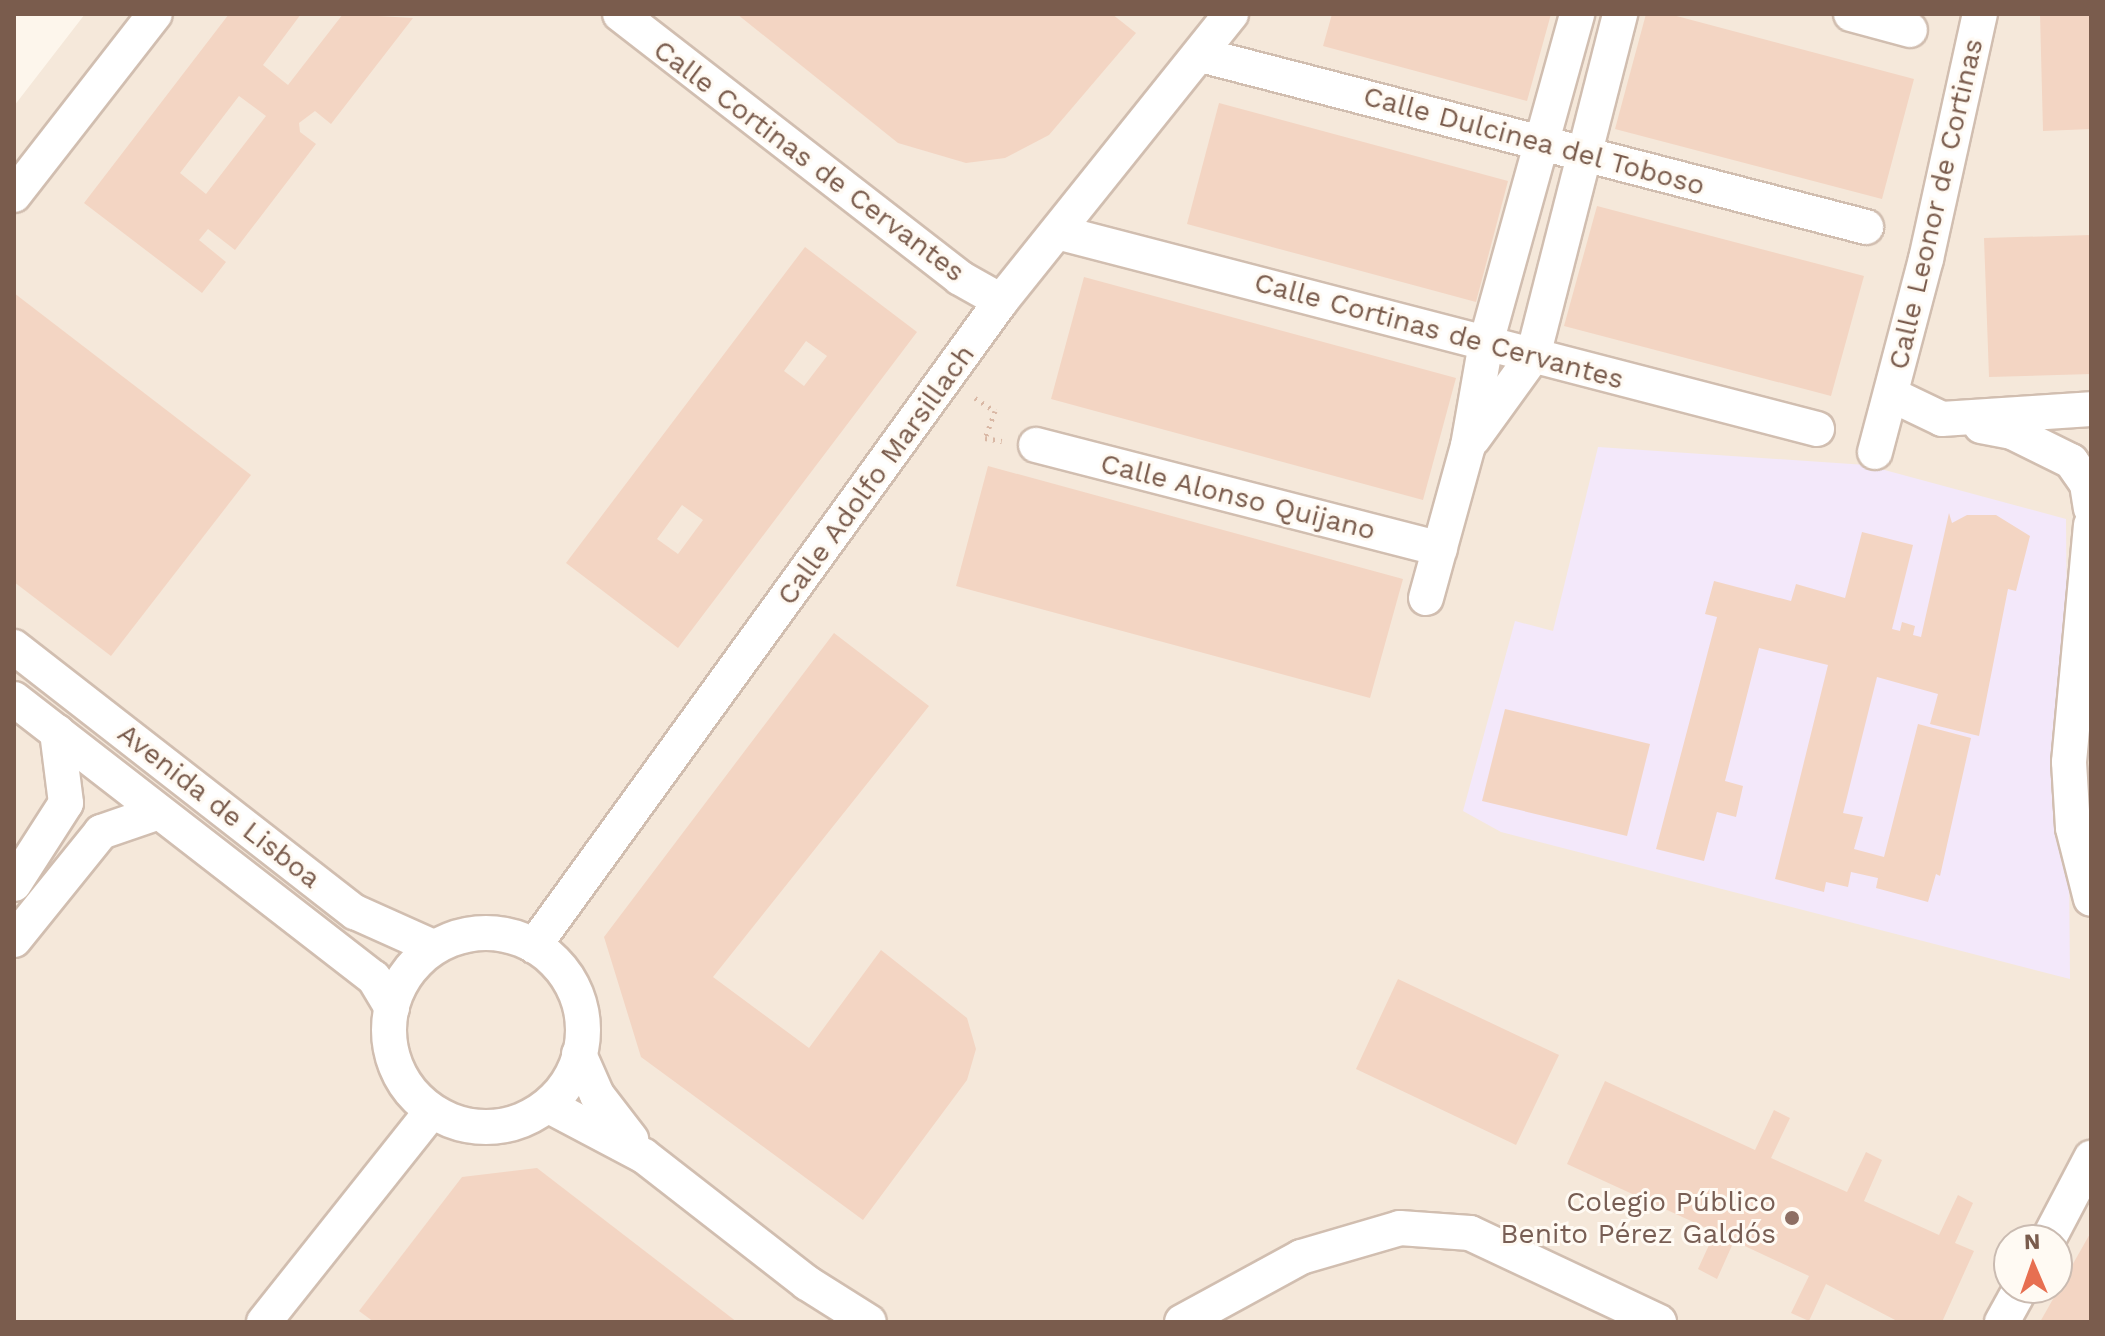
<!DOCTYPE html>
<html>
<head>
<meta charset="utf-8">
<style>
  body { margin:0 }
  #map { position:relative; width:2105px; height:1336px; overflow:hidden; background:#fdf6ec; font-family:"Work Sans",sans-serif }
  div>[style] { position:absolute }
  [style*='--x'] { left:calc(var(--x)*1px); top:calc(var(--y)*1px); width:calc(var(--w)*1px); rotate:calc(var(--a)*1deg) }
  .residential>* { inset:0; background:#f5e8da }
  .education>* { inset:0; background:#f3e8fa }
  .building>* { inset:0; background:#f3d5c3 }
  .path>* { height:5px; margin-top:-2.5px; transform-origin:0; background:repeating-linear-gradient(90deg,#d9b8a5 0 2px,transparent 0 8px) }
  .roads { filter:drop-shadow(2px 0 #d1beb0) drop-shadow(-2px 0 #d1beb0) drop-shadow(0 2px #d1beb0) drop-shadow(0 -2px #d1beb0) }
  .street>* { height:34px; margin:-17px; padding:0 17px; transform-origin:17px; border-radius:17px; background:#fff }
  .street>.ring { margin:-17px; padding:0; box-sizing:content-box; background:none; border:34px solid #fff; border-radius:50% }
  .dots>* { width:22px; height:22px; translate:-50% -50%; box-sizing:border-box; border:4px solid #fffaf3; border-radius:50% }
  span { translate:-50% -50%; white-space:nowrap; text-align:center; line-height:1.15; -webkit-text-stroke:6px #fffaf3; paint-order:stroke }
  .street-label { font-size:28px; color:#7a5c4d }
  .education-label { font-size:28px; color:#785e54 }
  .right { translate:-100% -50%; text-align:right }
  .frame { position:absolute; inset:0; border:16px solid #7a5c4d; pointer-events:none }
  .north { position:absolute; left:1993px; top:1224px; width:80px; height:80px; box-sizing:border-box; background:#fffaf3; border:2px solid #cabbb1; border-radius:50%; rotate:358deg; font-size:22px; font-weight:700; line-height:32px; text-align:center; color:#7a5c4d }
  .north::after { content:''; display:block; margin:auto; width:28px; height:36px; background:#e76f51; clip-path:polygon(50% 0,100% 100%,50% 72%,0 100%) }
</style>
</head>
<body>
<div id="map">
  <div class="residential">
    <div style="clip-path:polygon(evenodd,85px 14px,2091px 14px,2091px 1322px,14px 1322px,14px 106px,85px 14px,2009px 1240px,2057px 1240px,2057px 1288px,2009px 1288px,2009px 1240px)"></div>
  </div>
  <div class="education">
    <div style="clip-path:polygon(1598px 447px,1866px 465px,2066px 519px,2070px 979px,1501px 832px,1463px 811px,1515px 621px,1553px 631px)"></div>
  </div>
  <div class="building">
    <div style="clip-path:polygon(evenodd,229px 14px,301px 14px,263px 65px,288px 85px,343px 14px,413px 18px,331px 124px,315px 111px,299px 123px,300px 132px,316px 144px,235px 250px,208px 229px,199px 240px,226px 262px,202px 293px,84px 203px,229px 14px,239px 96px,266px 116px,206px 194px,180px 173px,239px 96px)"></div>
    <div style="clip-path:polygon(737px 14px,1112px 14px,1136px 33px,1049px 135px,1005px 158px,966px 163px,898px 143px)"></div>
    <div style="clip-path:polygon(1332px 14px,1551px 14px,1527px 101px,1323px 46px)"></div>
    <div style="clip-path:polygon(1646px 14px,1669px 14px,1914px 79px,1882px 199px,1615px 129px)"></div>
    <div style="clip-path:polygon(2040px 14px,2091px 14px,2091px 129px,2043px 131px)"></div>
    <div style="clip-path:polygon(1219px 103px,1508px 181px,1476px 302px,1187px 224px)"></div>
    <div style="clip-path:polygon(1597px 206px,1864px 276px,1831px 396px,1564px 326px)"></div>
    <div style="clip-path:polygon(2091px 235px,2091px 374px,1989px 377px,1984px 238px)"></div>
    <div style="clip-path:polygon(evenodd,805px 247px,917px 332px,678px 648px,566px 563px,805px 247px,806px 341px,827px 356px,804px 386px,784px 371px,806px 341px,805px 247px,682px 505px,703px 520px,678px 554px,657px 539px,682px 505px)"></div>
    <div style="clip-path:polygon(1084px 277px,1456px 378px,1423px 500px,1051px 399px)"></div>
    <div style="clip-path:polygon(14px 293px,251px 475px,111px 656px,14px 582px)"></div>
    <div style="clip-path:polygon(988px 466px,1403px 579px,1370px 698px,956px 586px)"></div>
    <div style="clip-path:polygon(1949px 513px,1952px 523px,1967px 515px,1996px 515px,2030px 536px,2016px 591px,2008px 589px,1979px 736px,1930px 724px,1938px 694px,1877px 677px,1843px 813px,1863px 817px,1854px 849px,1884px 857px,1918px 724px,1971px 738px,1940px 876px,1936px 874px,1928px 902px,1876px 888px,1878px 878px,1851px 872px,1848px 887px,1826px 882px,1824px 892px,1775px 879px,1828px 665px,1759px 648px,1725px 781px,1743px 786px,1736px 817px,1717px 812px,1704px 861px,1656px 849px,1717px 617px,1705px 614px,1714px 581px,1791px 601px,1796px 584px,1845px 598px,1862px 532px,1913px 545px,1892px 629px,1900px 631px,1902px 622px,1915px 626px,1913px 635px,1921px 637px)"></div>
    <div style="clip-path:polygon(834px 633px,929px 706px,713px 977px,809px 1048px,881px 950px,967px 1018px,976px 1049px,967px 1080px,863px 1220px,641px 1057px,604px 937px)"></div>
    <div style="clip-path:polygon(1505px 709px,1650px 744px,1627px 836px,1482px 801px)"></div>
    <div style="clip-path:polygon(1398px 979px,1559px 1055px,1516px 1145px,1356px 1069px)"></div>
    <div style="clip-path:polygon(1605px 1081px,1755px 1150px,1774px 1110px,1790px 1118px,1771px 1158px,1847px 1192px,1866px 1152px,1882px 1160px,1864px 1201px,1939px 1235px,1958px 1195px,1973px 1203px,1955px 1243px,1974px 1251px,1942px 1322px,1899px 1322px,1826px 1284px,1809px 1321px,1791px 1313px,1809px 1276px,1734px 1241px,1717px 1279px,1698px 1269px,1715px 1232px,1567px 1164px)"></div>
    <div style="clip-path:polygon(537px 1168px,737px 1322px,374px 1322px,359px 1311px,462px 1177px)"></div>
    <div style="clip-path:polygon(2091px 1232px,2091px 1322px,2040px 1322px)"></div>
  </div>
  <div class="path">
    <div style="--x:975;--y:398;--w:24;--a:33"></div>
    <div style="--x:995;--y:411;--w:29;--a:110"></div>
    <div style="--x:985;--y:438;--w:17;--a:10"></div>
  </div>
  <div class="roads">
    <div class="street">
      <div style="--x:620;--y:14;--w:430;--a:37.8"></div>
      <div style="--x:960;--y:278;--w:47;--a:29.3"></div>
      <div style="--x:1851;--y:14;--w:61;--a:15.2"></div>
      <div style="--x:1201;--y:55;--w:687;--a:14.5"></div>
      <div style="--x:14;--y:195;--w:229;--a:-52.1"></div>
      <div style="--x:1061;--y:233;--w:781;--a:14.53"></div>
      <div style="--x:1892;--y:395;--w:55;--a:25.6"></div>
      <div style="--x:1942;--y:419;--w:149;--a:-3.8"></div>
      <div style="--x:1981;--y:426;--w:32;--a:11"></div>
      <div style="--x:2012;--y:432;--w:66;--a:26.2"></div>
      <div style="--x:2071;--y:461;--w:28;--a:55"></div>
      <div style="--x:2087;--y:484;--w:25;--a:81"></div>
      <div style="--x:1473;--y:439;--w:102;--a:-54.1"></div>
      <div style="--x:1533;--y:356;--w:353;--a:-75.7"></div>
      <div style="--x:1036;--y:445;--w:417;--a:14.4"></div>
      <div style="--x:1875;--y:452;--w:200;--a:-75.2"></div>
      <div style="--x:1926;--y:259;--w:251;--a:-77.6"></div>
      <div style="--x:2091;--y:525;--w:238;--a:95.3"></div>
      <div style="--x:2069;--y:762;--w:66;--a:86.5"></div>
      <div style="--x:2073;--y:828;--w:73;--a:75.8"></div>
      <div style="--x:1426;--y:598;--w:158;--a:-74.6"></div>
      <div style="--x:1468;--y:446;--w:105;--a:-80.1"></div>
      <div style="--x:1486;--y:343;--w:341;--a:-74.5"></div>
      <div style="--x:14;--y:647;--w:432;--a:37.9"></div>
      <div style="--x:355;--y:912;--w:85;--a:24.2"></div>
      <div style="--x:14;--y:699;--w:455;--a:37.8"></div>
      <div style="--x:374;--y:978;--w:35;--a:59"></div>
      <div style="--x:14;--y:884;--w:96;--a:-57.3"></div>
      <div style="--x:66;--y:803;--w:72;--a:-97.2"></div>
      <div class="ring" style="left:389px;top:933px;width:160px;height:160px"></div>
      <div style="--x:14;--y:940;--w:139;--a:-51.1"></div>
      <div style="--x:101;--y:832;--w:61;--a:-19"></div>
      <div style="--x:534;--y:946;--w:796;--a:-54.09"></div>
      <div style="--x:1001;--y:301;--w:368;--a:-51.3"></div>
      <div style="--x:579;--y:1054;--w:45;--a:66.3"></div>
      <div style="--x:597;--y:1095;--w:56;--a:52.3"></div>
      <div style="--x:549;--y:1106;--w:107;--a:27.8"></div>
      <div style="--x:644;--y:1156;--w:207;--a:37.9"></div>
      <div style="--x:807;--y:1283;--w:73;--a:32.2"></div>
      <div style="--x:2048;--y:1240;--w:93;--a:-62.3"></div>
      <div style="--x:264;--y:1322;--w:268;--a:-51.5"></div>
      <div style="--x:1182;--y:1322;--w:136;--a:-28.6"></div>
      <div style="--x:1301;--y:1257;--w:103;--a:-16.3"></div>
      <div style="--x:1400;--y:1228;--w:70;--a:4.1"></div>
      <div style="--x:1470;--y:1233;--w:209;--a:25.2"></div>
      <div style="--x:2002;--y:1322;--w:39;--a:-61"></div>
    </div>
  </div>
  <div class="dots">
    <div style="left:1792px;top:1218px;background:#8d6e63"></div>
  </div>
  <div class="street-label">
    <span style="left:1534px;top:141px;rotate:15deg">Calle Dulcinea del Toboso</span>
    <span style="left:809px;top:161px;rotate:37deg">Calle Cortinas de Cervantes</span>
    <span style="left:1936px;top:204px;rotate:-77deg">Calle Leonor de Cortinas</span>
    <span style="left:1439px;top:331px;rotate:15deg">Calle Cortinas de Cervantes</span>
    <span style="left:876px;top:475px;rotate:-54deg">Calle Adolfo Marsillach</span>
    <span style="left:1238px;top:497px;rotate:14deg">Calle Alonso Quijano</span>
    <span style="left:219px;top:806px;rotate:38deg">Avenida de Lisboa</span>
  </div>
  <div class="education-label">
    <span class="right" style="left:1776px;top:1218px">Colegio Público<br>Benito Pérez Galdós</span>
  </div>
  <div class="frame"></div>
  <div class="north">N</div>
</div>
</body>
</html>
